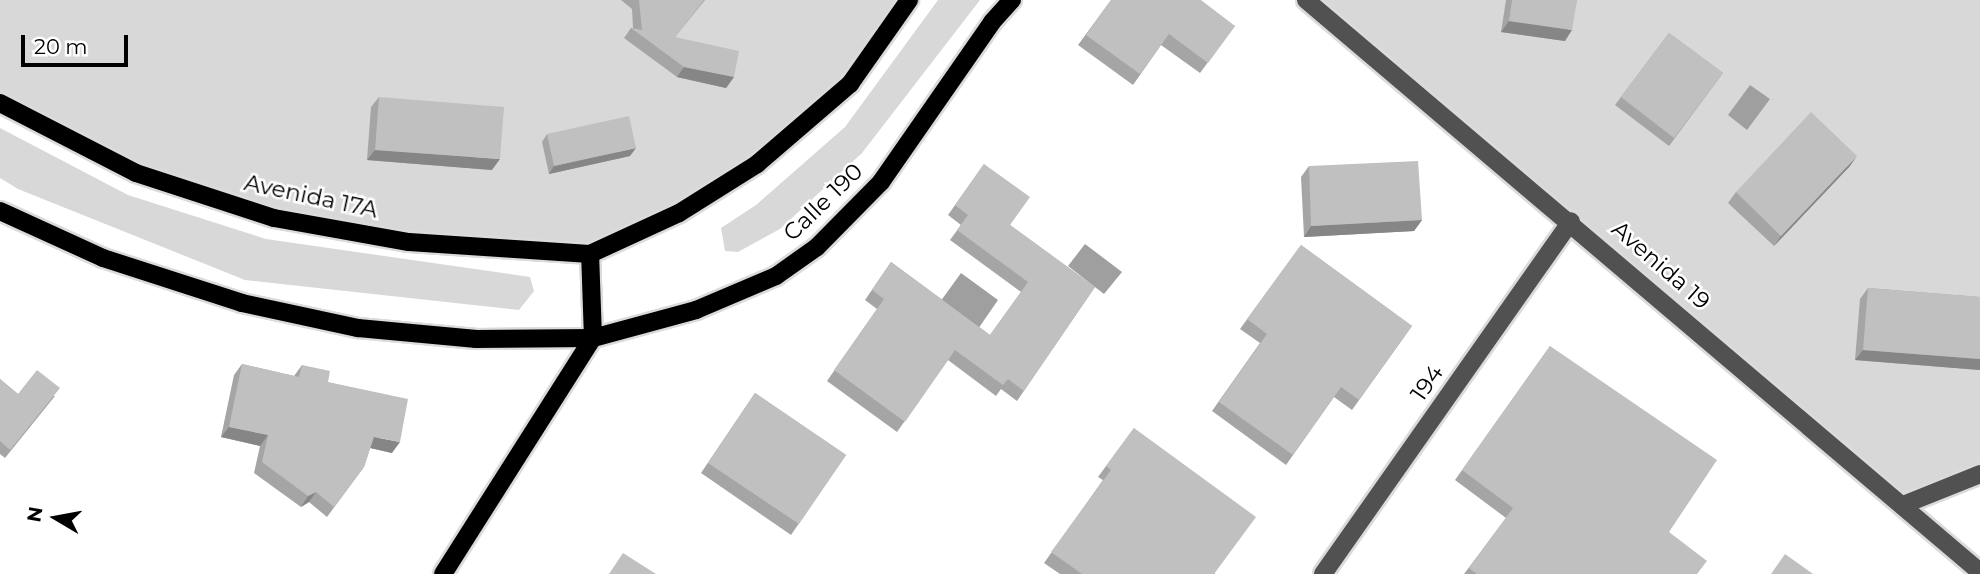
<!DOCTYPE html>
<html>
<head>
<meta charset="utf-8">
<style>
  body { margin:0 }
  #map { position:relative; width:1980px; height:574px; overflow:hidden; background:#fff; font-family:Montserrat,sans-serif }
  div>[style] { position:absolute }
  [style*='--x'] { left:calc(var(--x)*1px); top:calc(var(--y)*1px); width:calc(var(--w)*1px); rotate:calc(var(--a)*1deg) }
  .green>* { inset:0; background:#d8d8d8 }
  .water>* { inset:0; background:#9f9f9f }
  .roads { filter:drop-shadow(2px 0 #dbdbdb) drop-shadow(-2px 0 #dbdbdb) drop-shadow(0 2px #dbdbdb) drop-shadow(0 -2px #dbdbdb) }
  .minor>* { height:18px; margin:-9px; padding:0 9px; transform-origin:9px; border-radius:9px; background:#515151 }
  .major>* { height:18px; margin:-9px; padding:0 9px; transform-origin:9px; border-radius:9px; background:#000 }
  .wall>* { inset:0; background:#a5a5a5 }
  .shaded-wall>* { inset:0; background:#868686 }
  .building>* { inset:0; background:#c0c0c0 }
  span { translate:-50% -50%; white-space:nowrap; text-align:center; line-height:1.15; -webkit-text-stroke:5px #fff; paint-order:stroke }
  .street-label { font-size:23px; color:#000 }
  .north { position:absolute; left:21px; top:483px; width:70px; height:70px; -webkit-text-stroke:5px #fff; paint-order:stroke; rotate:280deg; font-size:19px; font-weight:700; line-height:28px; text-align:center; color:#000 }
  .north::after { content:''; display:block; margin:auto; width:24px; height:32px; background:#000; clip-path:polygon(50% 0,100% 100%,50% 72%,0 100%) }
  .scale { position:absolute; left:21px; top:35px; width:107px; height:32px; box-sizing:border-box; border:4px solid #000; border-top:0; padding-left:9px; font-size:21px; line-height:24px; white-space:nowrap; color:#000; -webkit-text-stroke:5px #fff; paint-order:stroke }
</style>
</head>
<body>
<div id="map">
  <div class="green">
    <div style="clip-path:polygon(0 0,909px 0,850px 84px,757px 164px,590px 254px,274px 218px,136px 173px,0 103px)"></div>
    <div style="clip-path:polygon(938px 0,980px 0,862px 153px,780px 229px,738px 252px,725px 251px,721px 228px,756px 205px,845px 127px)"></div>
    <div style="clip-path:polygon(1306px 0,1980px 0,1980px 474px,1903px 505px)"></div>
    <div style="clip-path:polygon(0 128px,128px 195px,266px 239px,530px 277px,534px 291px,519px 310px,245px 280px,18px 189px,0 178px)"></div>
  </div>
  <div class="water">
    <div style="clip-path:polygon(1750px 85px,1770px 99px,1747px 130px,1728px 115px)"></div>
    <div style="clip-path:polygon(1085px 244px,1122px 272px,1104px 294px,1068px 266px)"></div>
    <div style="clip-path:polygon(961px 273px,998px 300px,978px 329px,940px 302px)"></div>
  </div>
  <div class="roads">
    <div class="minor">
      <div style="--x:1306;--y:0;--w:884;--a:40.32"></div>
      <div style="--x:1903;--y:505;--w:83;--a:-21.9"></div>
      <div style="--x:1323;--y:574;--w:431;--a:-54.9"></div>
    </div>
    <div class="major">
      <div style="--x:0;--y:103;--w:153;--a:27.2"></div>
      <div style="--x:136;--y:173;--w:145;--a:18.1"></div>
      <div style="--x:274;--y:218;--w:137;--a:10.1"></div>
      <div style="--x:409;--y:242;--w:181;--a:3.8"></div>
      <div style="--x:590;--y:254;--w:98;--a:-24.7"></div>
      <div style="--x:679;--y:213;--w:92;--a:-32.1"></div>
      <div style="--x:757;--y:164;--w:123;--a:-40.7"></div>
      <div style="--x:850;--y:84;--w:103;--a:-54.9"></div>
      <div style="--x:0;--y:211;--w:113;--a:24.5"></div>
      <div style="--x:103;--y:258;--w:146;--a:17.9"></div>
      <div style="--x:242;--y:303;--w:119;--a:12.2"></div>
      <div style="--x:358;--y:328;--w:119;--a:5.3"></div>
      <div style="--x:476;--y:339;--w:117;--a:-0.5"></div>
      <div style="--x:593;--y:338;--w:107;--a:-15.2"></div>
      <div style="--x:696;--y:310;--w:87;--a:-23"></div>
      <div style="--x:776;--y:276;--w:50;--a:-35.3"></div>
      <div style="--x:817;--y:247;--w:91;--a:-45.4"></div>
      <div style="--x:881;--y:182;--w:195;--a:-55.2"></div>
      <div style="--x:992;--y:22;--w:30;--a:-48"></div>
      <div style="--x:443;--y:574;--w:280;--a:-57.6"></div>
      <div style="--x:593;--y:338;--w:84;--a:-92"></div>
    </div>
  </div>
  <div class="wall">
    <div style="clip-path:polygon(621px 0,705px 0,675px 37px,734px 77px,726px 88px,677px 77px,624px 38px,631px 28px,633px 28px,632px 9px)"></div>
    <div style="clip-path:polygon(1111px 0,1235px 26px,1200px 73px,1161px 45px,1133px 85px,1078px 45px)"></div>
    <div style="clip-path:polygon(1506px 0,1577px 0,1565px 41px,1501px 32px)"></div>
    <div style="clip-path:polygon(1669px 33px,1723px 73px,1669px 146px,1615px 105px)"></div>
    <div style="clip-path:polygon(379px 97px,492px 170px,367px 160px,371px 107px)"></div>
    <div style="clip-path:polygon(547px 134px,630px 156px,549px 174px,542px 142px)"></div>
    <div style="clip-path:polygon(984px 164px,1010px 225px,1095px 287px,1017px 401px,1001px 389px,996px 396px,948px 360px,897px 432px,827px 381px,877px 309px,865px 300px,891px 262px,990px 335px,1021px 292px,950px 240px,961px 225px,948px 215px)"></div>
    <div style="clip-path:polygon(1309px 166px,1422px 220px,1414px 231px,1304px 237px,1301px 177px)"></div>
    <div style="clip-path:polygon(1850px 166px,1774px 246px,1728px 203px,1736px 192px)"></div>
    <div style="clip-path:polygon(1301px 245px,1412px 326px,1352px 410px,1334px 397px,1286px 465px,1212px 411px,1260px 343px,1240px 329px)"></div>
    <div style="clip-path:polygon(1868px 288px,1980px 297px,1980px 370px,1855px 360px,1860px 299px)"></div>
    <div style="clip-path:polygon(1550px 346px,1669px 532px,1697px 574px,1464px 574px,1506px 518px,1455px 480px)"></div>
    <div style="clip-path:polygon(242px 364px,294px 376px,302px 365px,328px 382px,392px 453px,370px 448px,364px 467px,327px 517px,309px 502px,301px 507px,254px 473px,260px 446px,221px 437px,234px 375px)"></div>
    <div style="clip-path:polygon(0 379px,18px 394px,55px 396px,5px 458px,0 454px)"></div>
    <div style="clip-path:polygon(755px 393px,846px 455px,791px 535px,701px 473px)"></div>
    <div style="clip-path:polygon(1134px 428px,1215px 574px,1060px 574px,1044px 563px,1103px 480px,1098px 477px)"></div>
  </div>
  <div class="shaded-wall">
    <div style="clip-path:polygon(1509px 21px,1572px 30px,1565px 41px,1501px 32px)"></div>
    <div style="clip-path:polygon(684px 67px,734px 77px,726px 88px,677px 77px)"></div>
    <div style="clip-path:polygon(636px 148px,630px 156px,549px 174px,554px 166px)"></div>
    <div style="clip-path:polygon(375px 150px,500px 159px,492px 170px,367px 160px)"></div>
    <div style="clip-path:polygon(1857px 156px,1850px 166px,1774px 246px,1781px 236px)"></div>
    <div style="clip-path:polygon(1422px 220px,1414px 231px,1304px 237px,1311px 226px)"></div>
    <div style="clip-path:polygon(1863px 350px,1980px 359px,1980px 370px,1855px 360px)"></div>
    <div style="clip-path:polygon(229px 427px,268px 435px,260px 446px,221px 437px)"></div>
    <div style="clip-path:polygon(374px 437px,400px 442px,392px 453px,366px 447px)"></div>
    <div style="clip-path:polygon(316px 492px,309px 502px,301px 507px,308px 496px)"></div>
  </div>
  <div class="building">
    <div style="clip-path:polygon(639px 0,704px 0,675px 37px,739px 51px,734px 77px,684px 67px,631px 28px,642px 30px)"></div>
    <div style="clip-path:polygon(1111px 0,1201px 0,1235px 26px,1208px 63px,1169px 34px,1140px 74px,1086px 35px)"></div>
    <div style="clip-path:polygon(1512px 0,1577px 0,1572px 30px,1509px 21px)"></div>
    <div style="clip-path:polygon(1669px 33px,1723px 73px,1674px 138px,1621px 97px)"></div>
    <div style="clip-path:polygon(379px 97px,504px 107px,500px 159px,375px 150px)"></div>
    <div style="clip-path:polygon(1811px 112px,1857px 156px,1781px 236px,1736px 192px)"></div>
    <div style="clip-path:polygon(629px 116px,636px 148px,554px 166px,547px 134px)"></div>
    <div style="clip-path:polygon(1418px 161px,1422px 220px,1311px 226px,1309px 166px)"></div>
    <div style="clip-path:polygon(984px 164px,1030px 197px,1010px 225px,1095px 287px,1024px 391px,1008px 379px,1003px 385px,955px 350px,905px 422px,834px 370px,884px 299px,872px 290px,891px 262px,990px 335px,1028px 282px,957px 230px,968px 215px,955px 205px)"></div>
    <div style="clip-path:polygon(1301px 245px,1412px 326px,1359px 400px,1341px 387px,1293px 455px,1219px 402px,1267px 334px,1247px 319px)"></div>
    <div style="clip-path:polygon(1868px 288px,1980px 297px,1980px 359px,1863px 350px)"></div>
    <div style="clip-path:polygon(1550px 346px,1717px 460px,1669px 532px,1707px 561px,1697px 574px,1477px 574px,1469px 568px,1513px 508px,1462px 470px)"></div>
    <div style="clip-path:polygon(242px 364px,299px 377px,302px 365px,330px 371px,328px 382px,408px 399px,400px 442px,374px 437px,364px 467px,334px 507px,316px 492px,308px 496px,262px 462px,268px 435px,229px 427px)"></div>
    <div style="clip-path:polygon(37px 370px,60px 388px,10px 450px,0 441px,0 379px,18px 394px)"></div>
    <div style="clip-path:polygon(755px 393px,846px 455px,799px 524px,708px 463px)"></div>
    <div style="clip-path:polygon(1134px 428px,1256px 517px,1214px 574px,1082px 574px,1051px 552px,1111px 470px,1106px 466px)"></div>
    <div style="clip-path:polygon(623px 553px,656px 574px,609px 574px)"></div>
    <div style="clip-path:polygon(1785px 554px,1813px 574px,1771px 574px)"></div>
  </div>
  <div class="street-label">
    <span style="left:311px;top:196px;rotate:12deg">Avenida 17A</span>
    <span style="left:823px;top:202px;rotate:-44deg">Calle 190</span>
    <span style="left:1661px;top:265px;rotate:41deg">Avenida 19</span>
    <span style="left:1427px;top:383px;rotate:-55deg">194</span>
  </div>
  <div class="north">N</div>
  <div class="scale">20 m</div>
</div>
</body>
</html>
